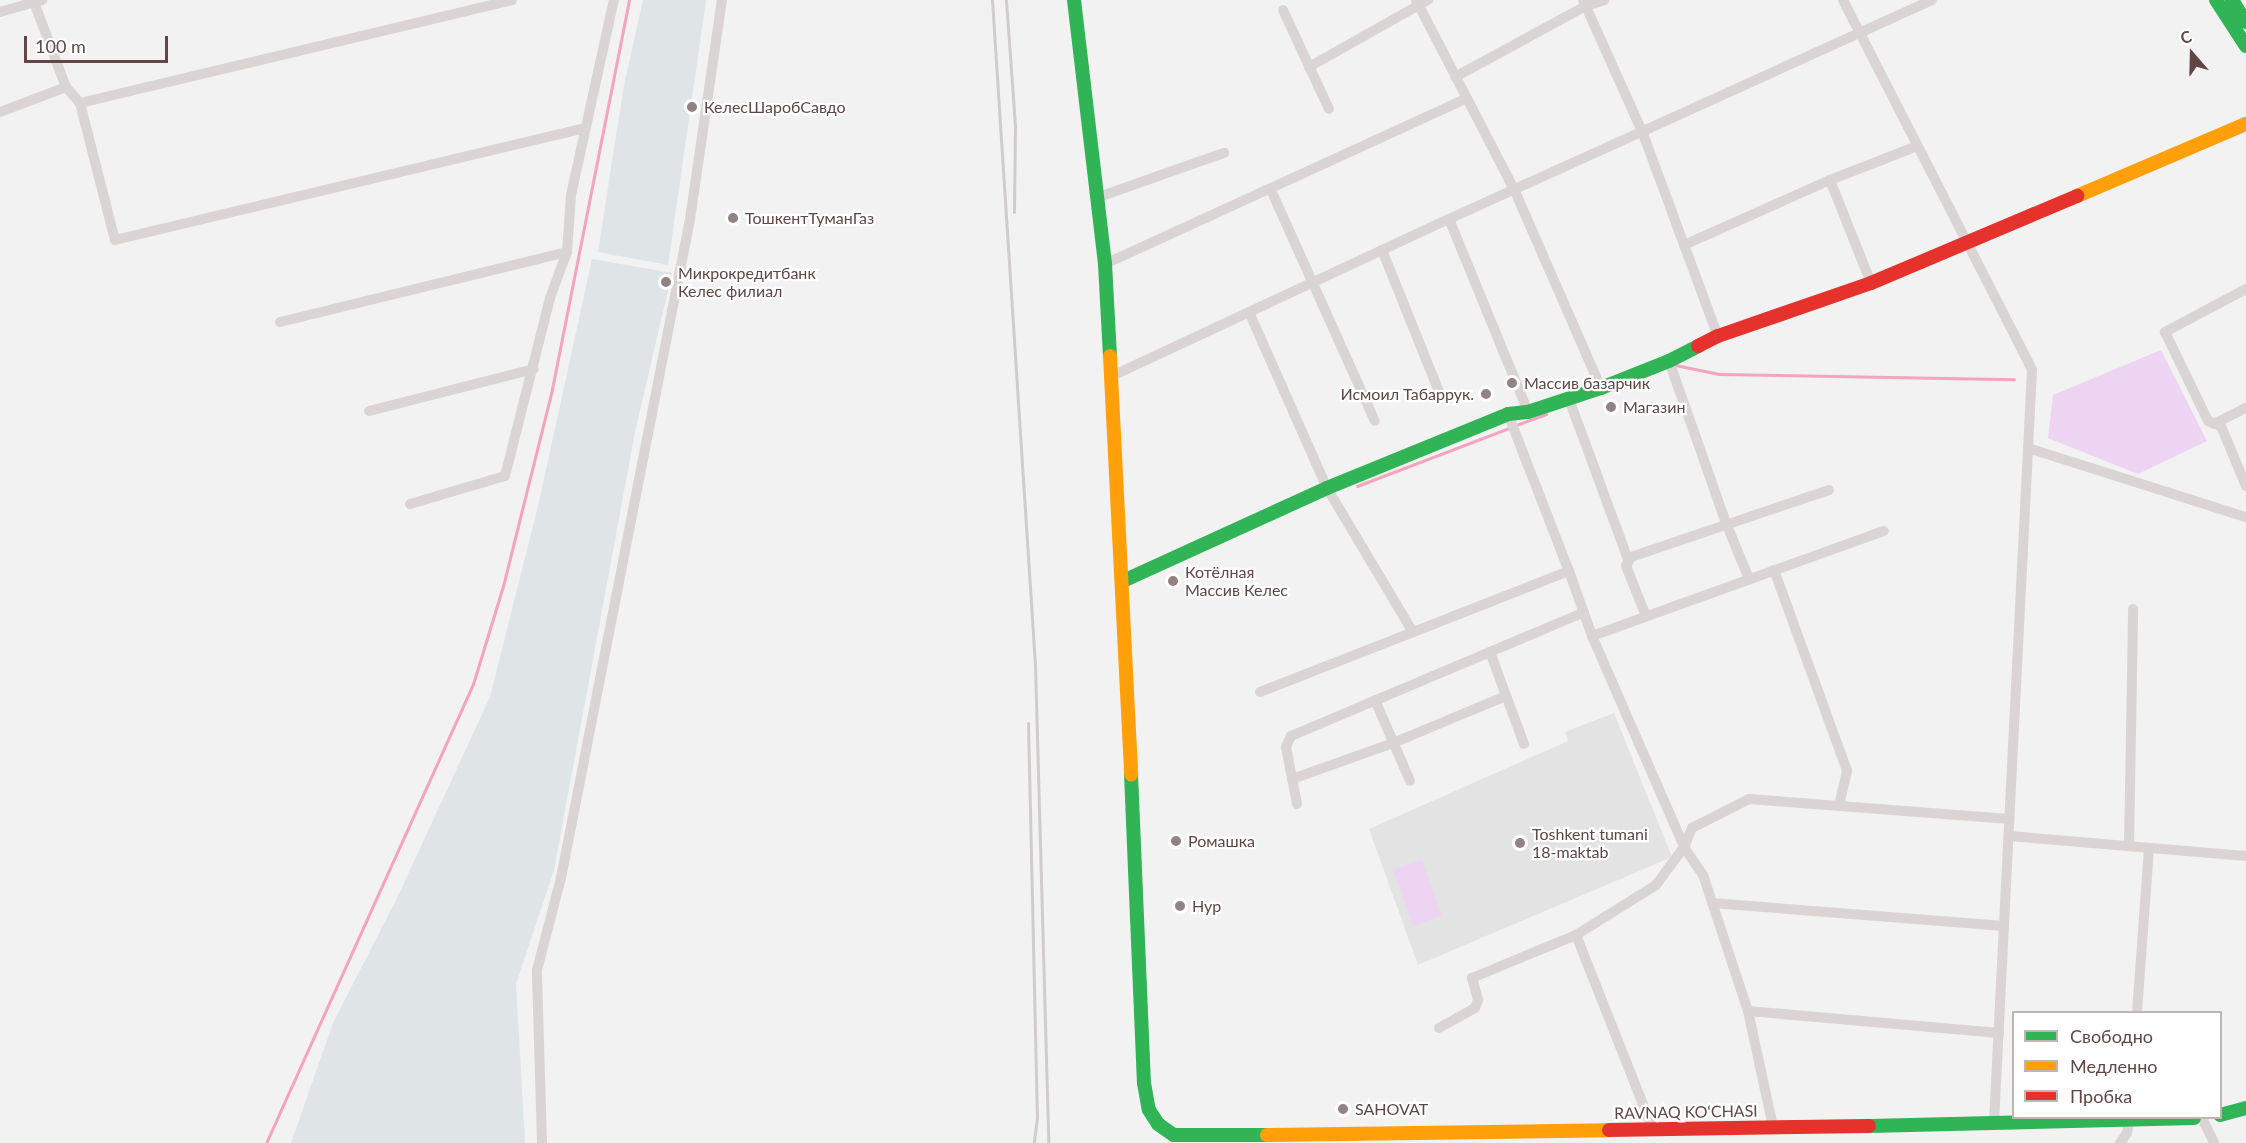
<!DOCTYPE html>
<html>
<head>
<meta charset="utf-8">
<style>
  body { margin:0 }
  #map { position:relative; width:2246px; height:1143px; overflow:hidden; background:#f1f2f1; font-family:Lato,sans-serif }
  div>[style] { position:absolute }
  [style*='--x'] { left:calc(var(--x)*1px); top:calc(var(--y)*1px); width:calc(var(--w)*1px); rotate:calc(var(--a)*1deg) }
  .commercial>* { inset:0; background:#dfe4e6 }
  .education>* { inset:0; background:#e4e3e3 }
  .green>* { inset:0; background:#eed4f3 }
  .stream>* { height:3px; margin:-1.5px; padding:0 1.5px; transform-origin:1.5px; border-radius:1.5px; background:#f4a4bd }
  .street>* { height:10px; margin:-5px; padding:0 5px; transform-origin:5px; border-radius:5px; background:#dad4d5 }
  .fast>* { height:14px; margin:-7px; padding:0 7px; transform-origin:7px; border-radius:7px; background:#30b455 }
  .slow>* { height:14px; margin:-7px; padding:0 7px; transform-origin:7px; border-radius:7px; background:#ff9f0a }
  .jam>* { height:14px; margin:-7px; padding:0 7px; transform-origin:7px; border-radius:7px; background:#e5322d }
  .rail>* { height:3px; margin:-1.5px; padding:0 1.5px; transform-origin:1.5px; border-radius:1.5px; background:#d0cccc }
  .dots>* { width:16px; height:16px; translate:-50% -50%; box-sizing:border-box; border:3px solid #fff; border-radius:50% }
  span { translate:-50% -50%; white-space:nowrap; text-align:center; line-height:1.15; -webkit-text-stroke:4.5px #fff; paint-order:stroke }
  .poi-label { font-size:16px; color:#604647 }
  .left { translate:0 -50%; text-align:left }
  .right { translate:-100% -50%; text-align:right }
  .street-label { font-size:16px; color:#604647 }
  .legend { position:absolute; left:2012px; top:1011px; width:210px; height:108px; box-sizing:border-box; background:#fff; border:2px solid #bfb5b5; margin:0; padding:8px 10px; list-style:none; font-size:18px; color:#604647 }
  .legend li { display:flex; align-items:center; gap:12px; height:30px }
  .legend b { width:30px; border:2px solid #bfb5b5 }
  .north { position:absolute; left:2162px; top:24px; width:60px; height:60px; -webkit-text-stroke:4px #fff; paint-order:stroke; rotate:340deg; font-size:16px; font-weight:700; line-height:24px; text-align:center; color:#604647 }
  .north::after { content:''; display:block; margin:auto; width:21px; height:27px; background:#604647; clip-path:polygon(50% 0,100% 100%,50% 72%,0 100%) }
  .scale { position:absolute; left:24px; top:36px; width:144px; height:27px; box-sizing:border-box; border:3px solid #604647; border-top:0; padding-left:8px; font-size:18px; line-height:21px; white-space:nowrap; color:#604647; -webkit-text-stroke:4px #fff; paint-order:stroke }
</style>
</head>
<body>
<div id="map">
  <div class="commercial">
    <div style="clip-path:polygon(643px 0,706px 0,668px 265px,598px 252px,624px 85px)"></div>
    <div style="clip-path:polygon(592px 259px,672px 273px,635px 432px,554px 870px,516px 984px,525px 1143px,291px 1143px,333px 1023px,397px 898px,490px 697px,539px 502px)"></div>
  </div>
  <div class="education">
    <div style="clip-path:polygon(1614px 713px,1672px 857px,1418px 965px,1369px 829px,1568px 741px,1565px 732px)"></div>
  </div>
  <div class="green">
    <div style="clip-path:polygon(2161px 350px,2207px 441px,2138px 474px,2048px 438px,2053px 395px)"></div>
    <div style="clip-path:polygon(1422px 860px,1442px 916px,1413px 926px,1393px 870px)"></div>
  </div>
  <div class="stream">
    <div style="--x:1675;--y:365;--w:45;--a:11.6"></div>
    <div style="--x:1719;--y:374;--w:295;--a:1"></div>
    <div style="--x:1516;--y:425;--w:32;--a:-20"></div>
    <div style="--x:1357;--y:486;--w:163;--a:-20.9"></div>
    <div style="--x:266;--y:1143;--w:504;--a:-65.73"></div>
    <div style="--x:473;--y:684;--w:102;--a:-73"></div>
    <div style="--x:503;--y:586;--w:203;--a:-76"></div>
    <div style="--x:552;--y:389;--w:397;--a:-78.8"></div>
  </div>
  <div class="street">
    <div style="--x:1416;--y:0;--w:213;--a:62.6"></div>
    <div style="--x:1514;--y:189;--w:217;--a:66.4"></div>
    <div style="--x:1583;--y:0;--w:144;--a:65.8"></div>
    <div style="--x:1642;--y:131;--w:219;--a:69.7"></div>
    <div style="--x:1843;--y:0;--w:415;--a:62.9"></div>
    <div style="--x:2032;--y:370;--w:755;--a:92.89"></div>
    <div style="--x:34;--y:2;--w:91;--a:69.4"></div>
    <div style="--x:66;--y:87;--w:21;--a:49"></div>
    <div style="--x:80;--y:103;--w:141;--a:75.7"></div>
    <div style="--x:115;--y:240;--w:484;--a:-13.4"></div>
    <div style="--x:1283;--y:10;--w:109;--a:65.1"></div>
    <div style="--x:0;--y:12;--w:44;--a:-15.9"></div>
    <div style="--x:1309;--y:67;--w:137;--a:-29.4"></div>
    <div style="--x:1455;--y:77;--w:149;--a:-28.5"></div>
    <div style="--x:1586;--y:6;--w:19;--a:-18"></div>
    <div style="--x:80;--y:103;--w:444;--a:-13.4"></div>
    <div style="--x:0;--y:112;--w:71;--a:-20.7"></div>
    <div style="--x:1830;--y:180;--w:111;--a:68.3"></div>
    <div style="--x:1271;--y:190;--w:253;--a:65.8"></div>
    <div style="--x:1096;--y:198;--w:136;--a:-19.4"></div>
    <div style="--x:1449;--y:219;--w:209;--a:67.7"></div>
    <div style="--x:1684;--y:245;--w:160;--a:-24"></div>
    <div style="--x:1830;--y:180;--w:93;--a:-21.3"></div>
    <div style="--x:1382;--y:250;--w:153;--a:68.1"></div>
    <div style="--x:1105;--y:264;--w:398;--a:-24.6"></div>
    <div style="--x:2246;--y:289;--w:92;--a:152"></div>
    <div style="--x:2165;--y:332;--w:99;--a:64.2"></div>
    <div style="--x:2208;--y:421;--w:14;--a:21"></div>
    <div style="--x:2221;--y:426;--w:65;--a:67.4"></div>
    <div style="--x:1249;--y:312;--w:193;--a:66.1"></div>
    <div style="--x:1327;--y:488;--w:168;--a:59.2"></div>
    <div style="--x:280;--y:322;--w:295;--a:-13.7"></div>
    <div style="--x:1669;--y:361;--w:172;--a:70.6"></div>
    <div style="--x:1726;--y:523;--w:61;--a:67.7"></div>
    <div style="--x:1112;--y:376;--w:372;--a:-25"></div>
    <div style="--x:1449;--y:219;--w:530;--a:-24.39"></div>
    <div style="--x:1569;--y:399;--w:171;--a:69.8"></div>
    <div style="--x:369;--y:411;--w:170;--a:-14.3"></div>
    <div style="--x:1508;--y:414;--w:168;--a:68.8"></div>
    <div style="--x:1569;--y:571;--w:69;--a:70.5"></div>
    <div style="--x:1592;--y:636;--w:230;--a:66.4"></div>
    <div style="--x:1684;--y:847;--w:34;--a:56"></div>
    <div style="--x:1703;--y:875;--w:143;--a:71.7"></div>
    <div style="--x:1748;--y:1011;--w:119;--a:77.8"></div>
    <div style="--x:2214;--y:424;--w:36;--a:-27"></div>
    <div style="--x:2028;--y:448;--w:229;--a:17.6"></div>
    <div style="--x:410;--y:504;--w:99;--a:-16.4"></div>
    <div style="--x:505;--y:476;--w:184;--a:-75.8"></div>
    <div style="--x:550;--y:298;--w:49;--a:-69.7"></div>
    <div style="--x:567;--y:252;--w:57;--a:-86"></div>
    <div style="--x:571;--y:195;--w:200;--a:-77.6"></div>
    <div style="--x:1774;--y:570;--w:214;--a:70"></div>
    <div style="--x:1847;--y:771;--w:36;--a:103"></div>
    <div style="--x:1646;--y:616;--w:54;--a:-111.8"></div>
    <div style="--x:1626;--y:566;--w:10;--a:-61"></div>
    <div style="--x:1631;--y:557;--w:209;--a:-18.7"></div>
    <div style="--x:1592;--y:636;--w:310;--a:-19.8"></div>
    <div style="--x:1490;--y:652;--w:98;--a:69.7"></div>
    <div style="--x:1260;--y:692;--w:332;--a:-21.4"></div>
    <div style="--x:1375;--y:700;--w:88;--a:66.6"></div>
    <div style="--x:1292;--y:779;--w:107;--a:-19.6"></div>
    <div style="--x:1393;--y:743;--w:122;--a:-22.6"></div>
    <div style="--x:1297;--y:804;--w:58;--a:-100.9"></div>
    <div style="--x:1286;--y:747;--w:12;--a:-66"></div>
    <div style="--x:1291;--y:736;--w:318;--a:-22.9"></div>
    <div style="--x:2009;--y:836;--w:238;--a:4.8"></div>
    <div style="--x:2129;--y:846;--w:237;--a:-89"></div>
    <div style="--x:1712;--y:903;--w:293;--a:4.5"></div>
    <div style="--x:1576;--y:935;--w:209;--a:68.4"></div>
    <div style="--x:1748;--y:1011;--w:252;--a:5"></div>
    <div style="--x:2137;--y:1012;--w:164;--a:-85.8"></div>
    <div style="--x:1439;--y:1028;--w:41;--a:-29.1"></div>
    <div style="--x:1475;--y:1008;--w:9;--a:-69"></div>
    <div style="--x:1478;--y:1000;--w:23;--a:-105"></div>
    <div style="--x:1472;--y:978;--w:113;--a:-22.5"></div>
    <div style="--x:1576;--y:935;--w:94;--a:-32"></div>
    <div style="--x:1656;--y:885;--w:47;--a:-53.6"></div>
    <div style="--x:1684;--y:847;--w:21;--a:-67"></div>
    <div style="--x:1692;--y:828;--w:64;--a:-27"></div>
    <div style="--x:1749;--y:799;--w:261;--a:4.4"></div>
    <div style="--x:2202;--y:1118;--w:28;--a:64"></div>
    <div style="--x:542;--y:1143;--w:173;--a:-91.7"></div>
    <div style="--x:537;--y:970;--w:95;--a:-75.4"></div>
    <div style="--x:561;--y:878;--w:672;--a:-78.92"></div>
    <div style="--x:690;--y:219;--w:221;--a:-81.7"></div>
    <div style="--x:2120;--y:1143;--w:12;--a:-55"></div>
    <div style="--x:2127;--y:1133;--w:15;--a:-79"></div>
  </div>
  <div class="fast">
    <div style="--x:1074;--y:0;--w:266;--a:83.3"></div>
    <div style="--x:1105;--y:264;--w:92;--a:86.9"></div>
    <div style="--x:2216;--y:0;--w:55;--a:56.9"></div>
    <div style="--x:2232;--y:0;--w:26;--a:58"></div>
    <div style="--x:1123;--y:581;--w:224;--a:-24.5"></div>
    <div style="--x:1327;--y:488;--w:196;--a:-22.2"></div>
    <div style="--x:1508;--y:414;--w:20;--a:-6"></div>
    <div style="--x:1528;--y:412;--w:77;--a:-18.2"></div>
    <div style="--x:1601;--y:388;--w:73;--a:-21.7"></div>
    <div style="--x:1669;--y:361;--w:33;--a:-27"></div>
    <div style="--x:1131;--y:774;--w:309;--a:87.6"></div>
    <div style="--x:1144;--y:1083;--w:27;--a:80"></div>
    <div style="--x:1149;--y:1110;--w:17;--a:57"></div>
    <div style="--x:1158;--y:1124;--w:19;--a:35"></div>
    <div style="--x:1174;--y:1135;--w:93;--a:0"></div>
    <div style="--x:2220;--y:1115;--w:27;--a:-15"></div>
    <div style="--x:1869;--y:1126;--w:325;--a:-1.4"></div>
  </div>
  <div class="slow">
    <div style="--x:2077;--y:196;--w:184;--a:-23.1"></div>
    <div style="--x:1110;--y:356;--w:419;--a:87.1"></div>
    <div style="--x:1267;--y:1135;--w:342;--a:-0.8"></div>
  </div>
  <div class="jam">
    <div style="--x:1698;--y:346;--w:22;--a:-27"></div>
    <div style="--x:1718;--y:336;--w:162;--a:-19.1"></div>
    <div style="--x:1871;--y:283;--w:224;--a:-22.9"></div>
    <div style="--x:1609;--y:1130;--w:260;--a:-0.9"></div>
  </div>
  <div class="rail">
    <div style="--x:992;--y:0;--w:666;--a:86.3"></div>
    <div style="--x:1035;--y:665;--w:478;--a:88.4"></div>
    <div style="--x:1006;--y:0;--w:127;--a:85.9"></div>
    <div style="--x:1015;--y:127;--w:85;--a:90.7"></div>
    <div style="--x:1028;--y:723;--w:394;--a:88.7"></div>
    <div style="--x:1037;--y:1117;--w:26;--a:97"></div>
  </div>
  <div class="dots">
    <div style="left:692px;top:107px;background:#938282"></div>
    <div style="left:733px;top:218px;background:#938282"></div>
    <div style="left:666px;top:282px;background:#938282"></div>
    <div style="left:1512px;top:383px;background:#938282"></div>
    <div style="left:1486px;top:394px;background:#938282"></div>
    <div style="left:1611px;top:407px;background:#938282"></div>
    <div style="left:1173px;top:581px;background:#938282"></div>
    <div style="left:1176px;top:841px;background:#938282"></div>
    <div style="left:1520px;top:843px;background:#938282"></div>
    <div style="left:1180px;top:906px;background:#938282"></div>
    <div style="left:1343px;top:1109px;background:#938282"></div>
  </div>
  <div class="poi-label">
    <span class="left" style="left:704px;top:107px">КелесШаробСавдо</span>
    <span class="left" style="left:745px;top:218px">ТошкентТуманГаз</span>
    <span class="left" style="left:678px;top:282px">Микрокредитбанк<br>Келес филиал</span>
    <span class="left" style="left:1524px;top:383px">Массив базарчик</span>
    <span class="right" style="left:1474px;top:394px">Исмоил Табаррук.</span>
    <span class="left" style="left:1623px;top:407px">Магазин</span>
    <span class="left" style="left:1185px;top:581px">Котёлная<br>Массив Келес</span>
    <span class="left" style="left:1532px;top:843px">Toshkent tumani<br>18-maktab</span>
    <span class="left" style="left:1188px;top:841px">Ромашка</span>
    <span class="left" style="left:1192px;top:906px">Нур</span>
    <span class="left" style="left:1355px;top:1109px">SAHOVAT</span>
  </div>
  <div class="street-label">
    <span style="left:1686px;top:1112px;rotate:-1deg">RAVNAQ KO‘CHASI</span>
  </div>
  <ul class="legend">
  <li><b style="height:8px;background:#30b455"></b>Свободно</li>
  <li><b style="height:8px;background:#ff9f0a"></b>Медленно</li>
  <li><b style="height:8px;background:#e5322d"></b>Пробка</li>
  </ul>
  <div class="north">С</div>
  <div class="scale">100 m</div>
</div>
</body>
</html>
